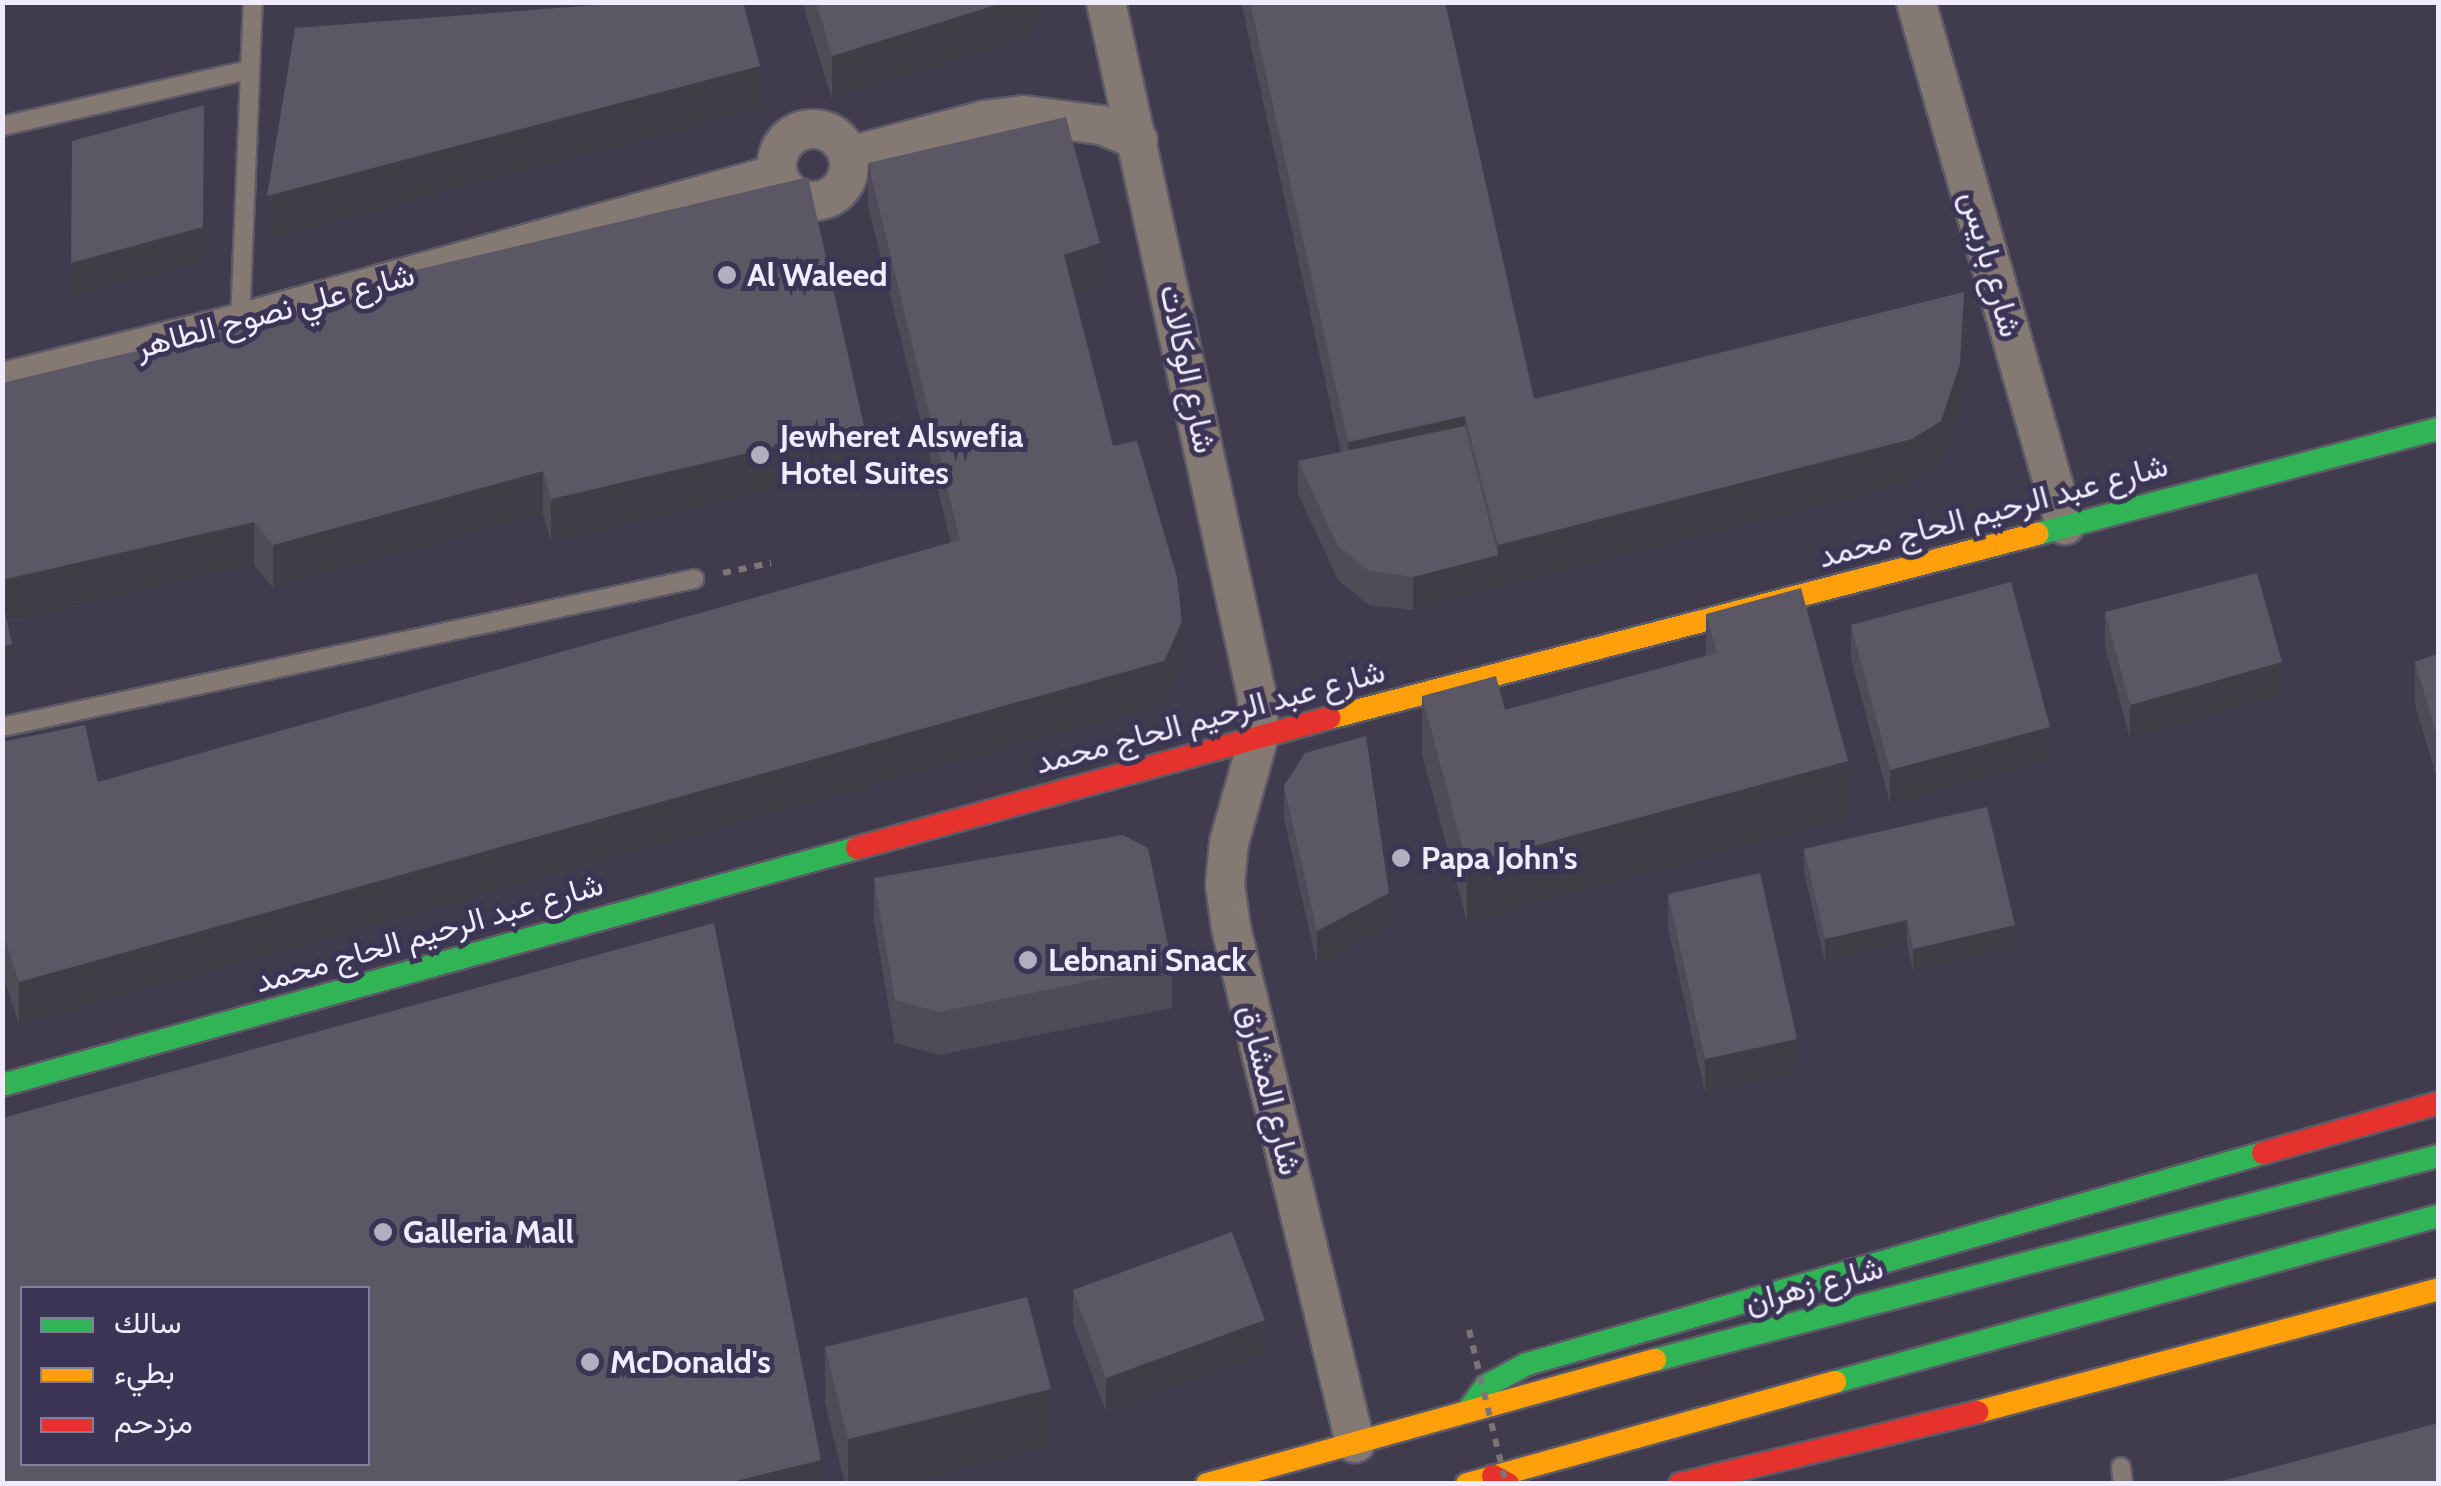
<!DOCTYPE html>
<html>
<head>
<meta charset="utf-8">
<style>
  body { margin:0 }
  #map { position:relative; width:2441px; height:1486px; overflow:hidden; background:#403c4d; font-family:Cabin,Vazirmatn,sans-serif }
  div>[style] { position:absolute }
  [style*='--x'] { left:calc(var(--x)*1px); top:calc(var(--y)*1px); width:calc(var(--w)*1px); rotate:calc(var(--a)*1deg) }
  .path>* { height:6px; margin-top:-3px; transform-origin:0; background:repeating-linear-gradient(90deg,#7c7578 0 8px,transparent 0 16px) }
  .roads { filter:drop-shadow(2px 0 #5d5a68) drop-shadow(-2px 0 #5d5a68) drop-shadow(0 2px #5d5a68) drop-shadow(0 -2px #5d5a68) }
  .lane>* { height:18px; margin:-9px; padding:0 9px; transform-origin:9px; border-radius:9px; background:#857974 }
  .street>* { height:38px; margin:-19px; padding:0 19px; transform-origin:19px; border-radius:19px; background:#857974 }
  .street>.ring { margin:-19px; padding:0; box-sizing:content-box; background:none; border:38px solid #857974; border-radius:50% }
  .fast>* { height:22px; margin:-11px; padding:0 11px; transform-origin:11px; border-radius:11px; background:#30b455 }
  .slow>* { height:22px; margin:-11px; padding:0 11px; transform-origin:11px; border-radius:11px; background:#ff9f0a }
  .jam>* { height:22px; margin:-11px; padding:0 11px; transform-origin:11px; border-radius:11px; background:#e5322d }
  .path-bridge>* { height:6px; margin-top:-3px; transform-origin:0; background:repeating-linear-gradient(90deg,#7c7578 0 8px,transparent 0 16px) }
  .wall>* { inset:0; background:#4f4b57 }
  .shaded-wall>* { inset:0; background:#403d47 }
  .building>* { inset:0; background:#5c5765 }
  .dots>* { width:28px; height:28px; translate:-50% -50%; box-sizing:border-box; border:5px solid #3c3455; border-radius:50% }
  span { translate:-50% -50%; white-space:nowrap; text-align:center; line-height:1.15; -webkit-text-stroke:10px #3c3455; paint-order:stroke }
  .street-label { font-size:32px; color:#f0ecfe }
  .poi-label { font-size:32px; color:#f0ecfe; font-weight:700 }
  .left { translate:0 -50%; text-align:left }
  .frame { position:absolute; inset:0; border:5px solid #f0ecfe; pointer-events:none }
  .legend { position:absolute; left:20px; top:1286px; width:350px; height:180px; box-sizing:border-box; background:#3c3455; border:2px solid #847e99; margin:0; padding:12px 18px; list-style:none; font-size:30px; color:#f0ecfe }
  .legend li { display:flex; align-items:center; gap:20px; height:50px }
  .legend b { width:50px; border:2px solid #847e99 }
</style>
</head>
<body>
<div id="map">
  <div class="path">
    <div style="--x:723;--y:573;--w:49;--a:-11.8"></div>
  </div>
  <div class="roads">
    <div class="lane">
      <div style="--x:2;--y:126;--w:253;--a:-12.8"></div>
      <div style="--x:240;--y:323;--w:321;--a:-87.7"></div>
      <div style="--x:2;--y:727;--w:708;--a:-12.07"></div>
      <div style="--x:2121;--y:1467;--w:17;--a:83"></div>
    </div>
    <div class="street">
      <div style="--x:1106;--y:2;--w:711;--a:77.74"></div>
      <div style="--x:1257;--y:697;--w:39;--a:87"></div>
      <div style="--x:1259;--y:736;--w:111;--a:105.7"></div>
      <div style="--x:1229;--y:843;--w:41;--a:95.6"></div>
      <div style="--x:1225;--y:884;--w:44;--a:82.2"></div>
      <div style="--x:1231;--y:928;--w:530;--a:76.46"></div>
      <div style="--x:1916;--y:2;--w:544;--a:74.1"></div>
      <div class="ring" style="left:777px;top:129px;width:34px;height:34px"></div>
      <div style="--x:849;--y:156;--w:140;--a:-14.9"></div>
      <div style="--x:984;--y:120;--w:39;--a:-7"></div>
      <div style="--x:1023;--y:115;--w:79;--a:7.3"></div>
      <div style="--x:1101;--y:125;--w:40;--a:22"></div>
      <div style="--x:2;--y:382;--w:245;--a:-13.9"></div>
      <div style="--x:240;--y:323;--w:558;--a:-15.48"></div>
    </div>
    <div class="fast">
      <div style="--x:2037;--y:534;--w:415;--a:-14.7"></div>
      <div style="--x:2;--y:1085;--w:887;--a:-15.49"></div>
      <div style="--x:1655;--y:1360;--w:809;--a:-14.6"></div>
      <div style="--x:1835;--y:1382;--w:625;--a:-15.39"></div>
      <div style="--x:1470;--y:1408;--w:27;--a:-54"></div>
      <div style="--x:1486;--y:1386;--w:47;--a:-28.2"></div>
      <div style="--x:1527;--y:1364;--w:766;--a:-16"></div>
    </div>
    <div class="slow">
      <div style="--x:1329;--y:718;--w:732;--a:-14.57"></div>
      <div style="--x:1977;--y:1412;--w:477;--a:-14.9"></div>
      <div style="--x:1207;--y:1484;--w:465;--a:-15.5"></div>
      <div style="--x:1467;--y:1484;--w:382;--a:-15.5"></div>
    </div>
    <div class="jam">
      <div style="--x:857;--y:848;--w:490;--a:-15.4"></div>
      <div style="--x:2263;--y:1153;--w:182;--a:-15.9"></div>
      <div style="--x:1493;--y:1476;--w:17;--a:28"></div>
      <div style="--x:1680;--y:1484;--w:306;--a:-13.6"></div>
    </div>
  </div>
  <div class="path-bridge">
    <div style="--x:1469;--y:1330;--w:158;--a:76.5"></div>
  </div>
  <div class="wall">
    <div style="clip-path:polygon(802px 2px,1049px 2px,1031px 37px,832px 99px)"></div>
    <div style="clip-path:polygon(1241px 2px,1445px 2px,1534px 399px,1964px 335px,1960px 407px,1941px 464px,1912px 482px,1413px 610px,1369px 605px,1338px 580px,1298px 494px,1298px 461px,1341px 452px)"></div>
    <div style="clip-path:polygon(868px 163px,1100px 286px,1074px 294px,1113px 446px,1182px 665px,1164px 704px,19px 1025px,2px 972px,2px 742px,98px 782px,951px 543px,868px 206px)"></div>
    <div style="clip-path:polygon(2px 383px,864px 469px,551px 542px,543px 514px,273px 588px,254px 565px,8px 622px,12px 687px,2px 689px)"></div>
    <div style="clip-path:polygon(2105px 612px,2282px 696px,2130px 739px,2105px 646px)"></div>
    <div style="clip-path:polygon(1706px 614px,1848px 819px,1467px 922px,1422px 754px,1422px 696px,1505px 710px,1706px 656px)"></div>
    <div style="clip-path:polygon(1851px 625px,2050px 761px,1890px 804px,1851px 659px)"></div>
    <div style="clip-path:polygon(2438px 654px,2438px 782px,2415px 705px,2415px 662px)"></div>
    <div style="clip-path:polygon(1284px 786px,1389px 927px,1317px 965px,1284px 819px)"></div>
    <div style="clip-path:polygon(1804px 849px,2015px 948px,1913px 972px,1907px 943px,1825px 962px,1804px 872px)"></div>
    <div style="clip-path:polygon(874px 878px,1172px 964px,1172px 1008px,939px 1055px,895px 1043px,874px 921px)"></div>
    <div style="clip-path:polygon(1668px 894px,1797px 1073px,1705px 1093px,1668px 928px)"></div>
    <div style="clip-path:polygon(1073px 1290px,1265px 1354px,1106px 1412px,1073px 1324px)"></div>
    <div style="clip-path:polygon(825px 1347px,1051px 1446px,901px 1484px,845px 1484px,825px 1404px)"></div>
  </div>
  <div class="shaded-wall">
    <div style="clip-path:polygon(1005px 2px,1049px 2px,1031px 37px,832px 99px,832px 56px)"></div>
    <div style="clip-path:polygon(760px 66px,760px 109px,267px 240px,267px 196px)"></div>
    <div style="clip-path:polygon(204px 105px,203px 261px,71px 297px,71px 263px)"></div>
    <div style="clip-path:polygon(1100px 243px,1100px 286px,1064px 298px,1064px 255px)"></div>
    <div style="clip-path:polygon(1964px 292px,1964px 335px,1960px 407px,1941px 464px,1912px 482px,1498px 588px,1498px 545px)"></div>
    <div style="clip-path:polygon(1465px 416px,1465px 459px,1348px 485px,1348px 442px)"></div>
    <div style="clip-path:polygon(864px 426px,864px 469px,551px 542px,551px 499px)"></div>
    <div style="clip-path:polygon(543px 471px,543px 514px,273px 588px,273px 545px)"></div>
    <div style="clip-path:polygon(254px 522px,254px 565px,2px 623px,2px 580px)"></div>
    <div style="clip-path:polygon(1498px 555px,1498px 588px,1413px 610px,1413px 577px)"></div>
    <div style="clip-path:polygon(1182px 622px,1182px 665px,1164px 704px,19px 1025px,19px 982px)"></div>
    <div style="clip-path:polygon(12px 644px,12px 687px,2px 689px,2px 646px)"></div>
    <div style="clip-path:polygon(2282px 662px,2282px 696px,2130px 739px,2130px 705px)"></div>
    <div style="clip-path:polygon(2050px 727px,2050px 761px,1890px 804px,1890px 770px)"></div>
    <div style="clip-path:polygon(1848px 761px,1848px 819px,1467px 922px,1467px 864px)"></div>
    <div style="clip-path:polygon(1389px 893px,1389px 927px,1317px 965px,1317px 931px)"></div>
    <div style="clip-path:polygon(1907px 920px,1907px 943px,1825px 962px,1825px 939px)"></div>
    <div style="clip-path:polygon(2015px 925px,2015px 948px,1913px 972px,1913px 949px)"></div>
    <div style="clip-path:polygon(1797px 1039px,1797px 1073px,1705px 1093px,1705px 1059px)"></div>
    <div style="clip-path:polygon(1265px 1320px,1265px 1354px,1106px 1412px,1106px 1378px)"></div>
    <div style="clip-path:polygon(1051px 1389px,1051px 1446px,901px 1484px,848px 1484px,848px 1439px)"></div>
    <div style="clip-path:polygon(821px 1460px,821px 1484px,724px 1484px)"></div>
  </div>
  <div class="building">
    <div style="clip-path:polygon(636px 2px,743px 2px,760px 66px,267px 196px,295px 28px)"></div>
    <div style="clip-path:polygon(816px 2px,1005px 2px,832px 56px)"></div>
    <div style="clip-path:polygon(1250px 2px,1445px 2px,1534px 399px,1964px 292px,1960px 364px,1941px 421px,1912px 439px,1498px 545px,1465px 416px,1348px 442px)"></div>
    <div style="clip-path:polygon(204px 105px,203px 227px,71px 263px,72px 141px)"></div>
    <div style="clip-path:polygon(1066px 117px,1100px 243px,1064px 255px,1113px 446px,1137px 441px,1177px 577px,1182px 622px,1164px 661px,19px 982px,2px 929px,2px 742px,85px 725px,98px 782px,960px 540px,868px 163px)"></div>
    <div style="clip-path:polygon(808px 177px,864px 426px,551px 499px,543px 471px,273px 545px,254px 522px,2px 580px,2px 383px,396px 289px,399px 274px)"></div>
    <div style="clip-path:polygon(1465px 426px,1498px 555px,1413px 577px,1369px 571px,1338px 546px,1298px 461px)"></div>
    <div style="clip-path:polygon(2257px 573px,2282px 662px,2130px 705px,2105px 612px)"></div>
    <div style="clip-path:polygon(2011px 582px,2050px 727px,1890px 770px,1851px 625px)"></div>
    <div style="clip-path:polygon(1801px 588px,1848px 761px,1467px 864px,1422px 696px,1496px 676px,1505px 710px,1717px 653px,1706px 614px)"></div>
    <div style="clip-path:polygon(2px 600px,12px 644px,2px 646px)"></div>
    <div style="clip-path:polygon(2438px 654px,2438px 739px,2415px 662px)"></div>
    <div style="clip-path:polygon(1366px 736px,1389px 893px,1317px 931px,1284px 786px,1305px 753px)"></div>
    <div style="clip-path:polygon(1987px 807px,2015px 925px,1913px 949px,1907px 920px,1825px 939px,1804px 849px)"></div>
    <div style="clip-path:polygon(1123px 835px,1148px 848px,1172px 964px,939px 1012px,895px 1000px,874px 878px)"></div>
    <div style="clip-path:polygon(1760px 873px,1797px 1039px,1705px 1059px,1668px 894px)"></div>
    <div style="clip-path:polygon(evenodd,714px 923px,821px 1460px,724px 1484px,2px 1484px,2px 1118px,714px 923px,22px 1288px,368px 1288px,368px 1464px,22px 1464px,22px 1288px)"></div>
    <div style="clip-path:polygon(1232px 1232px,1265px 1320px,1106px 1378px,1073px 1290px)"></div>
    <div style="clip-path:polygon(1027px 1297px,1051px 1389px,848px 1439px,825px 1347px)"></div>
    <div style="clip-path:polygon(2438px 1423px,2438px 1484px,2211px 1484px)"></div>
  </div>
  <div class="dots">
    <div style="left:727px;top:275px;background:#b2aec0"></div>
    <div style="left:760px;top:455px;background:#b2aec0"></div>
    <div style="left:1401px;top:858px;background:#b2aec0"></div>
    <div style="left:1028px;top:960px;background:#b2aec0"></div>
    <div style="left:383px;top:1232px;background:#b2aec0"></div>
    <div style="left:590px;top:1362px;background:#b2aec0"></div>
  </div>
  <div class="street-label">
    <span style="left:1991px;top:264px;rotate:74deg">شارع باريس</span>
    <span style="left:275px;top:311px;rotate:-15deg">شارع علي نصوح الطاهر</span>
    <span style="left:1188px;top:369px;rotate:78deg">شارع الوكالات</span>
    <span style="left:1993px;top:511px;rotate:-15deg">شارع عبد الرحيم الحاج محمد</span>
    <span style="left:1210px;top:717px;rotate:-15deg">شارع عبد الرحيم الحاج محمد</span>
    <span style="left:429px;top:933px;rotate:-16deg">شارع عبد الرحيم الحاج محمد</span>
    <span style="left:1270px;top:1090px;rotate:76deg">شارع المشارق</span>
    <span style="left:1814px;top:1285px;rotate:-15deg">شارع زهران</span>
  </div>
  <div class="poi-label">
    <span class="left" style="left:747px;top:275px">Al Waleed</span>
    <span class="left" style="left:780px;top:455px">Jewheret Alswefia<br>Hotel Suites</span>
    <span class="left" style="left:1421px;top:858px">Papa John's</span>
    <span class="left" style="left:1048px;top:960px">Lebnani Snack</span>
    <span class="left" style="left:403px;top:1232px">Galleria Mall</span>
    <span class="left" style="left:610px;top:1362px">McDonald's</span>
  </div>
  <div class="frame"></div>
  <ul class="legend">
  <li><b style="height:12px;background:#30b455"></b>سالك</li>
  <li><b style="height:12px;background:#ff9f0a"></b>بطيء</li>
  <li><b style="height:12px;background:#e5322d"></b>مزدحم</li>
  </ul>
</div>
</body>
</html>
